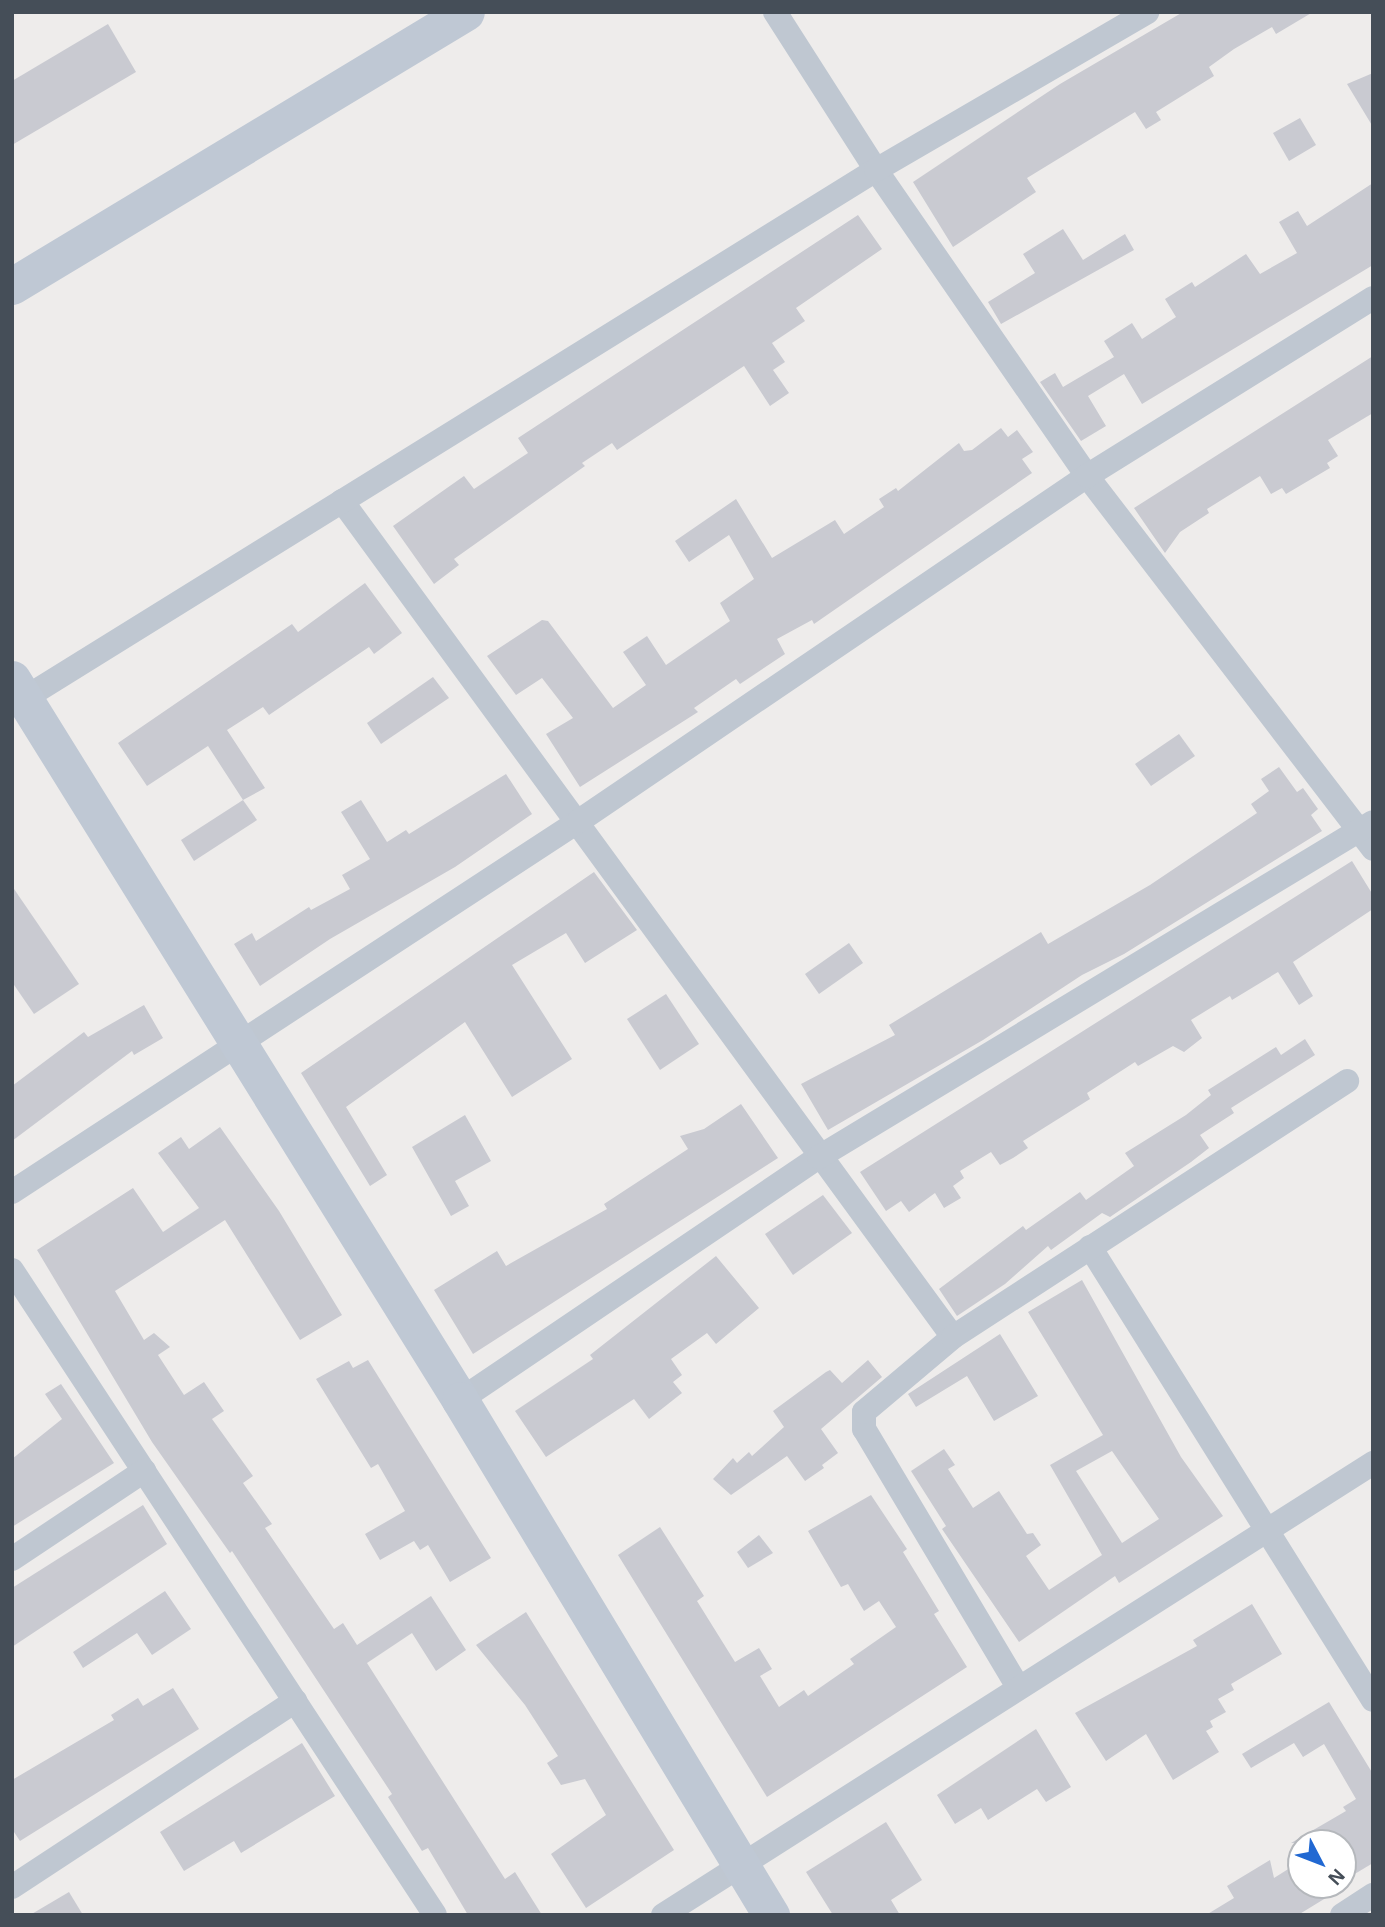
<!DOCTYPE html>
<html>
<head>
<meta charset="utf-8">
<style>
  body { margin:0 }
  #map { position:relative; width:1385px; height:1927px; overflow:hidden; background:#eeeceb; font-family:Helvetica,sans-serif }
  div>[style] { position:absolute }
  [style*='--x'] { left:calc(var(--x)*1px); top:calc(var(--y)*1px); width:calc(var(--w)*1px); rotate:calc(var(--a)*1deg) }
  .building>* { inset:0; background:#c9cad1 }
  .street>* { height:24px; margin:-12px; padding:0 12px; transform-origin:12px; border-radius:12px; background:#bfc7d1 }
  .secondary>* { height:37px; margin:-18.5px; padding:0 18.5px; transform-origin:18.5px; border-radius:18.5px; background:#bfc8d4 }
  span { translate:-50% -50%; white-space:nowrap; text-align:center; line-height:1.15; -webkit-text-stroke:7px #fff; paint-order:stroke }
  .frame { position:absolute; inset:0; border:14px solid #454e58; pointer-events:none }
  .north { position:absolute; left:1287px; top:1829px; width:70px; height:70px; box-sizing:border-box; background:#fff; border:2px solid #b5b8bc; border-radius:50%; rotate:132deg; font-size:19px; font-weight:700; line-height:28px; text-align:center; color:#454e58 }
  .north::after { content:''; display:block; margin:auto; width:24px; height:32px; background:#2168d2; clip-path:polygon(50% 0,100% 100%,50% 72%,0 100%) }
</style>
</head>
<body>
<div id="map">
  <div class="building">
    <div style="clip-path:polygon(1183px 12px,1313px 12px,1276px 34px,1272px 27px,1234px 49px,1209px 67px,1214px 76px,1156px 112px,1161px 120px,1146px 129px,1135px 112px,1027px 178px,1036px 192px,953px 247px,913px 182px,1060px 84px)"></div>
    <div style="clip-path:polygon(108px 24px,136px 72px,12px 145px,12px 81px)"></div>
    <div style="clip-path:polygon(1373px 73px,1373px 127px,1347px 84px)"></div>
    <div style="clip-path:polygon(1300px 118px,1316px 145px,1289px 161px,1273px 133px)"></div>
    <div style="clip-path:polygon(1373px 183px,1373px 265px,1142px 404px,1124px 374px,1088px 396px,1106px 426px,1081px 441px,1040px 382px,1055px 373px,1063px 387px,1114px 357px,1104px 341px,1132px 323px,1142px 339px,1176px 317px,1165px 299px,1192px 282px,1195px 287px,1246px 254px,1260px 274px,1297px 253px,1279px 222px,1298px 211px,1307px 226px)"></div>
    <div style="clip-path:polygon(858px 215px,882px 249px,796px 308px,805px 321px,772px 343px,785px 362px,773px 370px,789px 393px,770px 406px,744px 366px,617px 450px,612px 443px,582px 463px,585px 466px,454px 559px,459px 565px,434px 584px,393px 526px,464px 476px,474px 489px,528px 453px,518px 438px)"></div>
    <div style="clip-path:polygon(1063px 229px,1083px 260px,1125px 234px,1134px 250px,1001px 324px,988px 302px,1035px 273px,1023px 254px)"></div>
    <div style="clip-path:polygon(1373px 356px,1373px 413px,1328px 440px,1338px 456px,1327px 463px,1330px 468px,1286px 494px,1282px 488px,1271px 494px,1260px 476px,1207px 509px,1209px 513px,1180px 532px,1165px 553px,1134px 508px)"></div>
    <div style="clip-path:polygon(1001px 428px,1008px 437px,1017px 430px,1033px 452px,1022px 459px,1032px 473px,814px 624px,812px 620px,777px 639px,785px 654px,740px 684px,736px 679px,694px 708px,698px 712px,580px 787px,546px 734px,573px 718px,542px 678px,516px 695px,487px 656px,542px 620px,548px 621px,613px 708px,646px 685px,623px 652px,647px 636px,666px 665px,730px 621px,720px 603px,754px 579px,729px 535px,689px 562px,675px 541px,736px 499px,772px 558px,835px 520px,844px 534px,884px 507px,879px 499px,896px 488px,898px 491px,959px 443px,964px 451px,972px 450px)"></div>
    <div style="clip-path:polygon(365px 583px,402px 633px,374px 654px,369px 647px,269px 715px,263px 707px,227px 730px,265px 788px,243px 800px,208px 746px,147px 786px,118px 743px,292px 624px,298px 632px)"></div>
    <div style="clip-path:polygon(433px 677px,449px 698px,381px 744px,367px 723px)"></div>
    <div style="clip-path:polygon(1179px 734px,1195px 756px,1151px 786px,1135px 764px)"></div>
    <div style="clip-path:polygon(1279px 767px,1297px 792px,1303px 788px,1318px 809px,1311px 815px,1322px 831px,1124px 954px,1082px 975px,983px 1040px,828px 1130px,801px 1084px,895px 1035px,889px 1025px,1041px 932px,1048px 944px,1150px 885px,1257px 813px,1251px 804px,1269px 791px,1261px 779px)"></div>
    <div style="clip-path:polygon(506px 774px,532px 814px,455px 867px,330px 939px,260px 986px,234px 944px,252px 933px,256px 941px,309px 907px,311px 910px,350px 889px,342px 875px,370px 859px,341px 812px,361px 800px,387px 842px,406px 830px,409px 834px)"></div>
    <div style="clip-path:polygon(243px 800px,257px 820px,194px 861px,181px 840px)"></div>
    <div style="clip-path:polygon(1352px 861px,1373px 895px,1373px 909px,1293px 962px,1313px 996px,1299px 1005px,1278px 972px,1232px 1000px,1230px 996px,1191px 1020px,1202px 1038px,1184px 1052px,1173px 1046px,1138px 1066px,1135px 1062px,1087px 1093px,1090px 1099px,1023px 1141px,1028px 1148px,1013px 1158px,1000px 1165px,991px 1152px,960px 1171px,964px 1178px,953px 1186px,961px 1198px,944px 1208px,935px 1193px,909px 1212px,901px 1201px,886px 1211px,860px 1172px)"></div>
    <div style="clip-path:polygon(594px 872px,637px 930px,585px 963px,566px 933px,512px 965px,572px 1059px,512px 1097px,465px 1022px,346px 1107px,387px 1175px,370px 1186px,301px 1073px)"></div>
    <div style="clip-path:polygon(12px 886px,79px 984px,34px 1014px,12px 982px)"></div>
    <div style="clip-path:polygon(849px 943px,863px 963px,819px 994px,805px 974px)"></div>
    <div style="clip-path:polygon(666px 994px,699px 1044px,660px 1070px,627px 1019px)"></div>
    <div style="clip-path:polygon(144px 1005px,163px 1038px,134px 1055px,132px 1051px,12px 1141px,12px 1086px,84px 1032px,88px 1037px)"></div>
    <div style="clip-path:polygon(1305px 1039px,1315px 1055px,1231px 1108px,1234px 1113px,1200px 1135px,1209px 1148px,1191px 1162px,1110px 1217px,1102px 1213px,1051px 1250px,1048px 1246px,1005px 1284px,957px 1316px,939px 1289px,1023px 1226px,1026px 1230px,1080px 1192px,1086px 1200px,1134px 1166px,1125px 1153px,1186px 1115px,1211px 1095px,1208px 1090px,1276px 1047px,1281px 1055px)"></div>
    <div style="clip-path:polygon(741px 1104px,778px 1158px,473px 1354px,434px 1290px,497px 1251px,506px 1266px,607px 1209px,604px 1204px,688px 1149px,680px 1136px,704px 1129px)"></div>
    <div style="clip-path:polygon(465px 1115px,491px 1161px,455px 1181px,469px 1206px,451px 1216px,412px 1147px)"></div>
    <div style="clip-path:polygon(220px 1127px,279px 1211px,342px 1315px,300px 1340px,225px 1220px,115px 1291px,144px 1340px,154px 1333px,170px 1347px,158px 1355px,184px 1395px,204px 1382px,224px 1411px,212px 1419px,253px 1476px,243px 1483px,272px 1524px,265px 1528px,334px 1629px,343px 1623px,357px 1645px,431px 1596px,466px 1650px,436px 1671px,412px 1633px,367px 1663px,505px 1879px,515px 1872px,542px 1915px,468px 1915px,428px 1848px,422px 1851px,388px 1797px,392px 1794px,232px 1551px,230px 1553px,152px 1442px,37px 1250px,133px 1188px,163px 1232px,199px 1208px,158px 1153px,181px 1137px,189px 1149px)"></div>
    <div style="clip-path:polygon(823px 1195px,852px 1233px,793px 1275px,765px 1234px)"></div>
    <div style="clip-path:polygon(716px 1256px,759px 1308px,716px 1344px,707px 1333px,671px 1359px,682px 1375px,673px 1382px,682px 1393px,649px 1419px,634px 1399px,546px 1457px,515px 1411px,593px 1359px,590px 1355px)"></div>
    <div style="clip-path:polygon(evenodd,1082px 1280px,1181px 1457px,1223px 1516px,1119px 1583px,1115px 1576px,1019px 1642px,942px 1529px,946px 1526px,911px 1471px,944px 1449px,955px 1465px,948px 1469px,973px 1508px,999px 1491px,1027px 1534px,1033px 1533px,1041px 1545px,1026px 1556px,1049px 1590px,1102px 1555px,1050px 1465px,1103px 1435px,1028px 1312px,1082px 1280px,1112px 1451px,1159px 1519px,1122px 1543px,1076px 1471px,1112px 1451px)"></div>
    <div style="clip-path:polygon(1000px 1334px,1038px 1396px,994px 1421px,967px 1376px,916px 1407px,908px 1394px)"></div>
    <div style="clip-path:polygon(368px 1360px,491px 1558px,450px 1582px,428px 1545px,420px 1550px,414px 1541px,380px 1560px,365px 1534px,405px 1511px,378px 1464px,371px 1468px,316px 1379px,349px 1361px,353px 1368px)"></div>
    <div style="clip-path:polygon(868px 1360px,882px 1377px,821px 1429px,838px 1453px,822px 1465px,824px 1468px,805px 1481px,787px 1456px,731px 1495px,713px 1479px,733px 1458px,737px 1463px,749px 1452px,752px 1456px,784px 1427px,773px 1411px,826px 1372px,830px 1370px,842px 1383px)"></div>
    <div style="clip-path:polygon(61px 1384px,114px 1463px,12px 1527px,12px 1459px,62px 1419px,45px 1394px)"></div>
    <div style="clip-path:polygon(871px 1495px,907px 1549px,903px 1552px,939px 1611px,934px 1614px,967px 1667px,767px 1797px,618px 1555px,660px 1527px,704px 1596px,697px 1601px,735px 1662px,759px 1648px,772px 1669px,760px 1676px,779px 1707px,804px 1690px,808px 1696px,854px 1664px,850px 1659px,896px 1627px,879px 1601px,864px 1611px,848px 1584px,841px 1587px,808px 1531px)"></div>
    <div style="clip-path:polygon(143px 1505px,167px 1544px,12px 1647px,12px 1588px)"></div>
    <div style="clip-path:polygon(759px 1535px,773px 1553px,748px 1568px,737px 1552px)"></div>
    <div style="clip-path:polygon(165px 1591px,191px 1629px,152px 1655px,137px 1633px,83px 1668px,73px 1652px)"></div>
    <div style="clip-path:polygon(1252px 1604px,1282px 1654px,1231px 1684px,1234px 1690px,1218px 1699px,1226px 1712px,1210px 1721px,1213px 1727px,1206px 1731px,1219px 1752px,1173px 1780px,1146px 1734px,1106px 1761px,1075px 1713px,1197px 1646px,1193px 1640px)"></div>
    <div style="clip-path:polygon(526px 1612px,674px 1850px,586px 1908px,551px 1854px,606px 1815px,585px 1779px,561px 1785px,547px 1763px,558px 1756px,525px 1705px,476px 1645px)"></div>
    <div style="clip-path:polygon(173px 1688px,199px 1729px,20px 1841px,12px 1829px,12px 1780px,114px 1720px,111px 1715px,138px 1698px,143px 1706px)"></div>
    <div style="clip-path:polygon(1329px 1702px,1373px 1774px,1373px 1863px,1343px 1881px,1343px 1843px,1291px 1843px,1346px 1811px,1343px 1807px,1356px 1799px,1324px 1744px,1303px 1757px,1294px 1743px,1251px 1768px,1242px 1754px)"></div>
    <div style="clip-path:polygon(1036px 1729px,1071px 1787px,1046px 1802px,1037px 1789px,988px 1820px,981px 1808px,955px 1824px,937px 1795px)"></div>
    <div style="clip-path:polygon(302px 1743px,335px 1796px,241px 1853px,234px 1841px,184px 1871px,160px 1832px)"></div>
    <div style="clip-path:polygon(886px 1822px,922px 1880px,891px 1900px,900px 1915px,833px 1915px,806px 1872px)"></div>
    <div style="clip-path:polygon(1270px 1860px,1274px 1878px,1301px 1861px,1301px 1885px,1347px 1885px,1298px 1915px,1206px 1915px,1234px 1898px,1227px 1886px)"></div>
    <div style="clip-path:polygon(69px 1892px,83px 1915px,30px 1915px)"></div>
  </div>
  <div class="street">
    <div style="--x:775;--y:12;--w:188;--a:57.4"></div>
    <div style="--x:876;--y:170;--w:372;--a:55.4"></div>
    <div style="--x:1087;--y:476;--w:470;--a:52.5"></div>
    <div style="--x:342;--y:501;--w:1035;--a:53.84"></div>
    <div style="--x:25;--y:698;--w:1001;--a:-31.82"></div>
    <div style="--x:876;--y:170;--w:314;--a:-30.2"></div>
    <div style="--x:12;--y:1192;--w:678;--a:-33.2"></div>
    <div style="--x:579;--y:821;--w:614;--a:-34.18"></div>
    <div style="--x:1087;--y:476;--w:337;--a:-31.9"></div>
    <div style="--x:1090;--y:1247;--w:534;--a:58.01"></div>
    <div style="--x:12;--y:1270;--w:771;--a:56.74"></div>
    <div style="--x:460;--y:1400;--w:434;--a:-34.1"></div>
    <div style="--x:819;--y:1157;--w:647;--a:-31.16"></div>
    <div style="--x:12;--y:1559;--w:159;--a:-33.7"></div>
    <div style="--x:1018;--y:1687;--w:300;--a:-120.8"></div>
    <div style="--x:864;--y:1429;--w:17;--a:-90"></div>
    <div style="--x:864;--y:1412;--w:116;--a:-40.1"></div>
    <div style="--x:953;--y:1337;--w:470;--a:-33"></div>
    <div style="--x:12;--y:1887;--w:339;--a:-33.3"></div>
    <div style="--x:663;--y:1915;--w:842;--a:-32.48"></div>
    <div style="--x:1342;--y:1915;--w:37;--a:-33"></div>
  </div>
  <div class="secondary">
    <div style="--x:12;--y:286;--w:530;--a:-31.11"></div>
    <div style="--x:12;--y:679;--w:849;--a:58.14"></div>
    <div style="--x:460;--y:1400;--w:602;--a:58.87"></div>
  </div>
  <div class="frame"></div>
  <div class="north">N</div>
</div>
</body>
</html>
